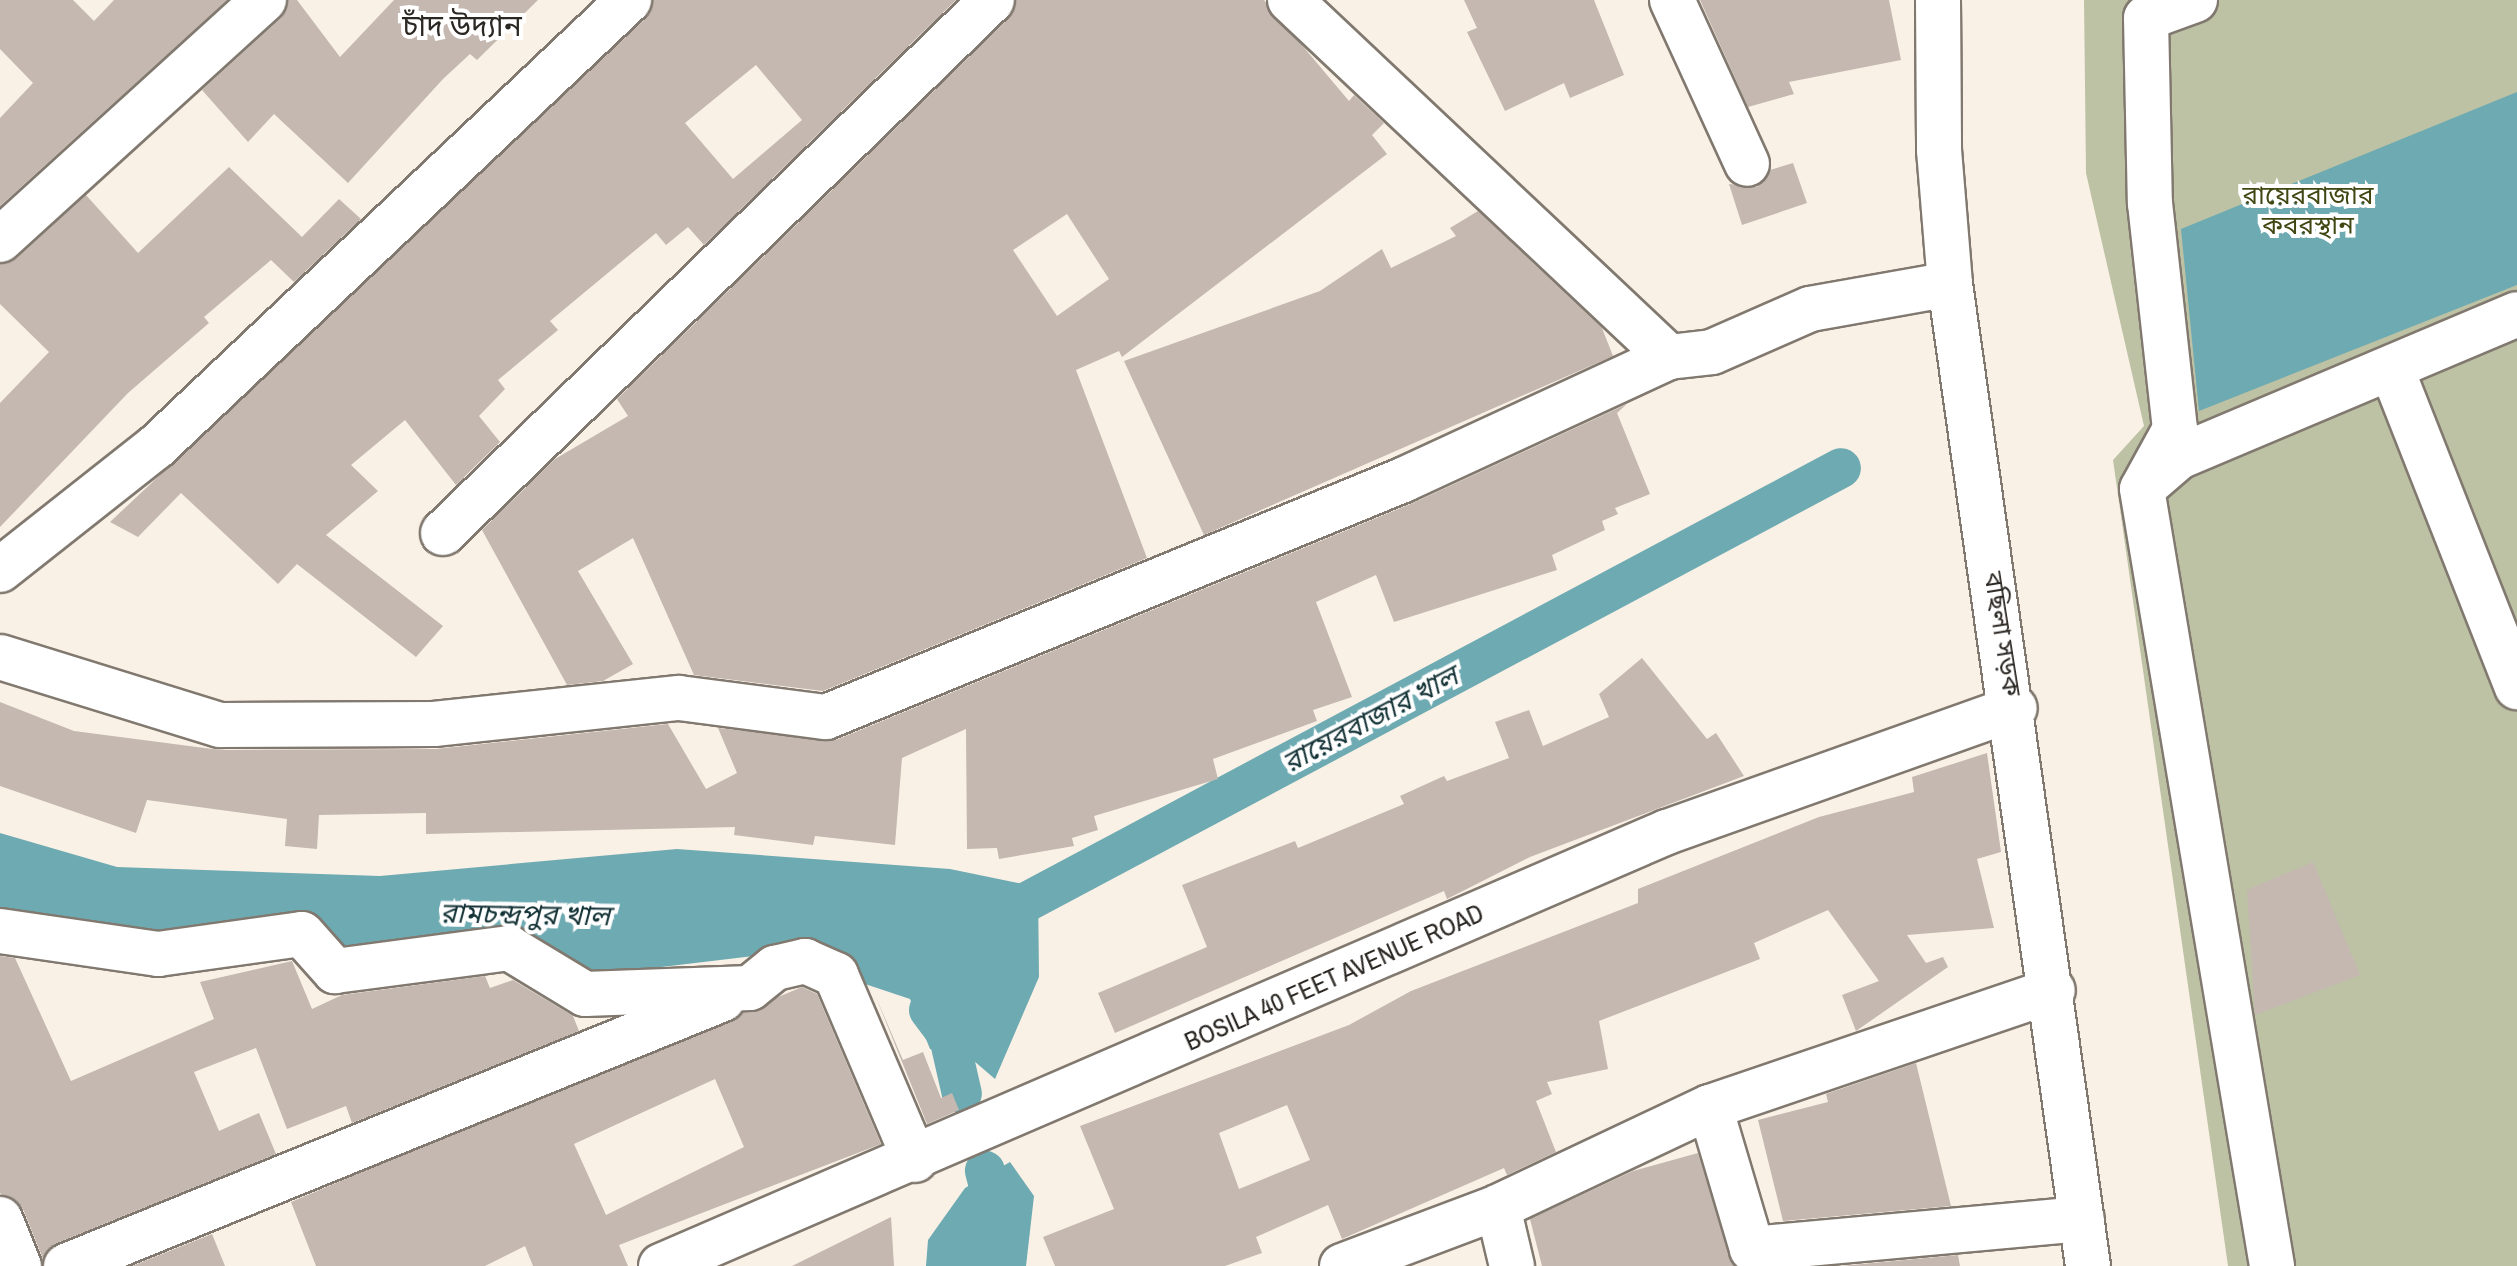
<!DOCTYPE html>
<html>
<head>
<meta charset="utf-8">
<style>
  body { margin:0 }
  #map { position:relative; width:2517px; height:1266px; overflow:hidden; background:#faf1e6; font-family:"Archivo Narrow","Noto Sans Bengali",sans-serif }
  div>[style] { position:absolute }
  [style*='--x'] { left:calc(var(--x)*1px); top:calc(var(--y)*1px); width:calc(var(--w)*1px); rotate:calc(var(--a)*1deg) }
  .green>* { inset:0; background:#bdc2a5 }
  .water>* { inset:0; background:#6eaab2 }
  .canal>* { height:40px; margin:-20px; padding:0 20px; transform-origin:20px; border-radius:20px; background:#6eaab2 }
  .building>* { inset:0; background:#c4b8b0 }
  .roads { filter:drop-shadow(2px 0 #81796f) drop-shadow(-2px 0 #81796f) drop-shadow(0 2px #81796f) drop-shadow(0 -2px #81796f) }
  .minor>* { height:44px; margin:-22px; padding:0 22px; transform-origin:22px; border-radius:22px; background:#fff }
  .major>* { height:44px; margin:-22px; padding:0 22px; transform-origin:22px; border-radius:22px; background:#fff }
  span { translate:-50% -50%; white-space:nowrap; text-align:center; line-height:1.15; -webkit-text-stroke:8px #fff; paint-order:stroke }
  .park-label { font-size:26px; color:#414712 }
  .street-label { font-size:26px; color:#2b2723 }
  .water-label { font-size:28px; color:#133236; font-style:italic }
  .quarter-label { font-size:30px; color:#2b2723 }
</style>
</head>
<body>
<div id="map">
  <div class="green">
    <div style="clip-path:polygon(2084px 0,2517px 0,2517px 1266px,2228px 1266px,2113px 460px,2144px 426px,2086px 173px)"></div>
  </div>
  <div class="water">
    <div style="clip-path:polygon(2517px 92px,2517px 285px,2199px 411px,2181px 229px)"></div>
    <div style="clip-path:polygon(0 833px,117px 867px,380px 876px,677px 849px,950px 869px,1038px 887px,1039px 977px,995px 1079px,974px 1061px,930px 1049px,910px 999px,862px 983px,804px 950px,578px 977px,391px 951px,165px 944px,0 917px)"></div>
    <div style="clip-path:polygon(1010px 1162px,1034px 1196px,1026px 1266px,926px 1266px,928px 1240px,965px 1188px)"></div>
  </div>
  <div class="canal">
    <div style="--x:991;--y:921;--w:963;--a:-28.05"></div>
    <div style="--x:929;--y:1010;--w:34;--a:53"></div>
    <div style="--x:949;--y:1037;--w:58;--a:77.2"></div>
    <div style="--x:977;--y:1266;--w:50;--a:-65"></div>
    <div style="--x:998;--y:1221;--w:52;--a:-104.6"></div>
  </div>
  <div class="building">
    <div style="clip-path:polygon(0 0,73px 0,94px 21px,114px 0,227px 0,0 206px,0 118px,33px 83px,0 49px)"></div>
    <div style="clip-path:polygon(288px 0,297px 0,340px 57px,394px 0,538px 0,477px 60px,470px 54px,443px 79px,348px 183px,274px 114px,248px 142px,202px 90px,281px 18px)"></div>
    <div style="clip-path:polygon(evenodd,653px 0,956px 0,704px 245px,688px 227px,666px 245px,656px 233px,550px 321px,558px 330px,498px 380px,505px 389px,479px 416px,500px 442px,456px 485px,405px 420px,351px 465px,378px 491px,326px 535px,443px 626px,416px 657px,297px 564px,278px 584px,181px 493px,138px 537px,110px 522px,646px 18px,653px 0,756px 65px,802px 120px,733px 179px,685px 123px,756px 65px)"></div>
    <div style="clip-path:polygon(evenodd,1016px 0,1264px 0,1349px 101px,1354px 95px,1384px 123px,1372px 135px,1387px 154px,1122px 357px,1119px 351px,1076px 370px,1147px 558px,823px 691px,694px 675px,633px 538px,578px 571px,633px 664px,603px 681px,567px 685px,482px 530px,555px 459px,628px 416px,617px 399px,1009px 18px,1016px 0,1067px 214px,1109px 279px,1057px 316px,1013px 250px,1067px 214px)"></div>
    <div style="clip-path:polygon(1464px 0,1594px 0,1624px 75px,1570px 98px,1564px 83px,1505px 111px,1467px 32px,1477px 28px)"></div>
    <div style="clip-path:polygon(1700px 0,1889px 0,1901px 60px,1789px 82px,1794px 94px,1748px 107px)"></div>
    <div style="clip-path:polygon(1793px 163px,1807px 203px,1742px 225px,1729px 184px,1757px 187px,1770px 170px)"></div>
    <div style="clip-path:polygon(229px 167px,302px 237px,339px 199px,361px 219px,294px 282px,271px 260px,204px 317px,209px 323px,128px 393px,0 527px,0 403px,49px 352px,0 304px,0 264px,17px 258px,86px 195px,138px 253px)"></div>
    <div style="clip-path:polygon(1478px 211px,1602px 328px,1613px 356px,1204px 535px,1124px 361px,1320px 291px,1382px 249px,1391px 268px,1456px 236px,1450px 228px)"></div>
    <div style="clip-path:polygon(1627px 404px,1617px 413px,1650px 494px,1615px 508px,1618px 514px,1602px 521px,1605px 530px,1552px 555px,1557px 570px,1394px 622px,1376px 575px,1316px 602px,1352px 697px,1313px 710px,1317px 721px,1213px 759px,1218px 779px,1094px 816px,1098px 830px,1072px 838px,1074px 846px,999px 859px,997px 848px,967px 849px,966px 729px,902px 758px,895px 845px,815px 836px,813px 845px,734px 835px,735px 827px,426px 834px,426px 813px,319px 815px,317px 849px,285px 846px,287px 819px,147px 800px,136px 833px,0 786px,0 702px,74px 731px,220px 750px,436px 749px,668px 724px,706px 789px,737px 773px,718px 728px,836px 740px,1413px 503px)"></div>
    <div style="clip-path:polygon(1642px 658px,1707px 739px,1716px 733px,1744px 776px,1530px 857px,1447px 899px,1444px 891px,1115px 1033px,1098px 993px,1207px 947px,1182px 885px,1295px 841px,1298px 848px,1404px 804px,1400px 796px,1444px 776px,1447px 781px,1509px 758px,1495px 722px,1529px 710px,1543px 746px,1609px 717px,1599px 694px)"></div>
    <div style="clip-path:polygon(evenodd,1987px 753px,2001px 852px,1977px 859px,1994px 928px,1907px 935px,1926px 963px,1943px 957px,1948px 967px,1856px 1031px,1842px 995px,1879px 981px,1828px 910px,1754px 943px,1760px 959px,1599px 1021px,1608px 1069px,1547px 1082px,1552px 1094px,1536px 1101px,1556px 1152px,1507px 1175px,1504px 1168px,1342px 1239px,1328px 1205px,1256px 1237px,1262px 1253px,1225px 1266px,1055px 1266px,1043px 1237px,1114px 1209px,1080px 1126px,1349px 1025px,1411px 991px,1638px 903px,1638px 889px,1819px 817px,1914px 792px,1912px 777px,1987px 753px,1287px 1105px,1310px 1160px,1239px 1189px,1219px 1133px,1287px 1105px)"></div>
    <div style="clip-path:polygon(2313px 862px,2360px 975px,2255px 1015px,2247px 890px)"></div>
    <div style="clip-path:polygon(0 956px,15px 958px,71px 1081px,214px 1019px,200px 982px,292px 961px,312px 1009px,342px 995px,485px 976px,490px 988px,513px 980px,573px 1016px,579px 1031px,352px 1123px,346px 1106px,287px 1129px,256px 1048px,194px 1072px,219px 1131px,259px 1113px,276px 1154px,57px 1243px,43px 1259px,23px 1209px,0 1193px)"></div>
    <div style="clip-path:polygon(evenodd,802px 987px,817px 994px,881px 1144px,619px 1245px,628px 1266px,533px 1266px,525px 1246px,485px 1266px,316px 1266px,291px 1202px,802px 987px,715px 1079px,744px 1147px,606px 1215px,574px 1144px,715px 1079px)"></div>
    <div style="clip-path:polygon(875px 995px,903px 1060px,923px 1052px,941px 1098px,952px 1093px,959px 1110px,927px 1124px)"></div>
    <div style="clip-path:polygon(1916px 1063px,1951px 1206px,1783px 1221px,1758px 1120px,1828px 1102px,1826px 1094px)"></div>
    <div style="clip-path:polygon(1698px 1153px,1734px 1266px,1542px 1266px,1530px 1219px,1633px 1171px)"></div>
    <div style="clip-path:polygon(891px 1217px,894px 1266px,792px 1266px)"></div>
    <div style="clip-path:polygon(212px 1234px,225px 1266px,132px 1266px)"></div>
    <div style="clip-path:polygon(1958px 1255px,1960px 1266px,1841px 1266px)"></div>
  </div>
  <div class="roads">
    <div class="minor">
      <div style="--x:1290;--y:0;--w:521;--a:43.29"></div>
      <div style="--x:1669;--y:357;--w:43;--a:-6.6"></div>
      <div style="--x:1712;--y:352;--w:107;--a:-23.7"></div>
      <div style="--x:1810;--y:309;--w:142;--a:-10.1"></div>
      <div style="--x:1672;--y:0;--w:180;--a:65.4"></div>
      <div style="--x:2195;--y:0;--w:52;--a:159.8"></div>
      <div style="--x:2146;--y:18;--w:185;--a:88.8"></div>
      <div style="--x:2150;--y:203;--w:227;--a:83.7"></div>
      <div style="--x:2175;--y:429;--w:68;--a:118.8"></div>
      <div style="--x:2142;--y:489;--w:788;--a:80.5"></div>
      <div style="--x:0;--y:240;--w:357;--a:-42.3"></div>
      <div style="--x:2392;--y:370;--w:341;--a:68.5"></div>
      <div style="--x:2150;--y:482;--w:38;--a:-41"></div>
      <div style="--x:2179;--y:457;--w:367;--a:-22.9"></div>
      <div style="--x:443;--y:533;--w:765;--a:-44.15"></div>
      <div style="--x:0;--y:570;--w:199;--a:-38.3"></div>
      <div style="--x:156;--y:447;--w:651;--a:-43.38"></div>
      <div style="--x:0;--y:657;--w:230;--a:17.2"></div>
      <div style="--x:220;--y:725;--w:214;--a:-0.3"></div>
      <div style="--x:434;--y:724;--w:246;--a:-6.1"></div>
      <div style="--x:679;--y:698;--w:148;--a:7.4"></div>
      <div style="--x:826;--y:717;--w:624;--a:-22.33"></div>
      <div style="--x:1403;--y:480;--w:293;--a:-24.8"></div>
      <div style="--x:0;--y:931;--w:160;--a:8.3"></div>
      <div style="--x:158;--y:954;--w:145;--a:-7.9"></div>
      <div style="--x:302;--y:934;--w:50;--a:48.3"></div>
      <div style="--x:335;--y:971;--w:176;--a:-7.5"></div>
      <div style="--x:509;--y:948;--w:89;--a:31.2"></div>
      <div style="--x:585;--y:994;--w:165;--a:-2.1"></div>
      <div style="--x:750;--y:988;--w:32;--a:-39"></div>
      <div style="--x:775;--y:968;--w:31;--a:-13"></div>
      <div style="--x:805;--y:961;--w:34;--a:24"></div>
      <div style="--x:836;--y:975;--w:201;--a:66.9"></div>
      <div style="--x:1710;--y:1107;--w:362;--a:-18.8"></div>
      <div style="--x:1498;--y:1207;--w:61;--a:76.7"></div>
      <div style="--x:0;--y:1219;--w:51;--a:68"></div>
      <div style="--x:66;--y:1266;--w:709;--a:-22.12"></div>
      <div style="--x:661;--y:1266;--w:1096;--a:-23.34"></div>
      <div style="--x:1667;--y:832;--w:369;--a:-19.6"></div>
      <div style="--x:1342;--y:1266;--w:167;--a:-20.7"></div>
      <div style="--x:1498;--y:1207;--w:234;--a:-25.3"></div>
      <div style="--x:1710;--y:1107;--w:148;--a:73.5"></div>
      <div style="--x:1752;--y:1249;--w:331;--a:-5.2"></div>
    </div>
    <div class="major">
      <div style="--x:1938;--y:0;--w:150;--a:89.6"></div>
      <div style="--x:1939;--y:150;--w:134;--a:85.3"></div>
      <div style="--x:1950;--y:284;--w:992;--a:82"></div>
    </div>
  </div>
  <div class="park-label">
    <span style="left:2308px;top:210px">রায়েরবাজার<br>কবরস্থান</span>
  </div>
  <div class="street-label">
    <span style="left:2003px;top:634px;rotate:81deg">বছিলা সড়ক</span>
    <span style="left:1334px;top:977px;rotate:-24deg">BOSILA 40 FEET AVENUE ROAD</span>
  </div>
  <div class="water-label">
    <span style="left:1370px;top:719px;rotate:-28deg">রায়েরবাজার খাল</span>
    <span style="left:525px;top:914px;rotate:1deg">রামচন্দ্রপুর খাল</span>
  </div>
  <div class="quarter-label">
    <span style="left:462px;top:25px">চাঁদ উদ্যান</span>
  </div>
</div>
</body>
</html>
